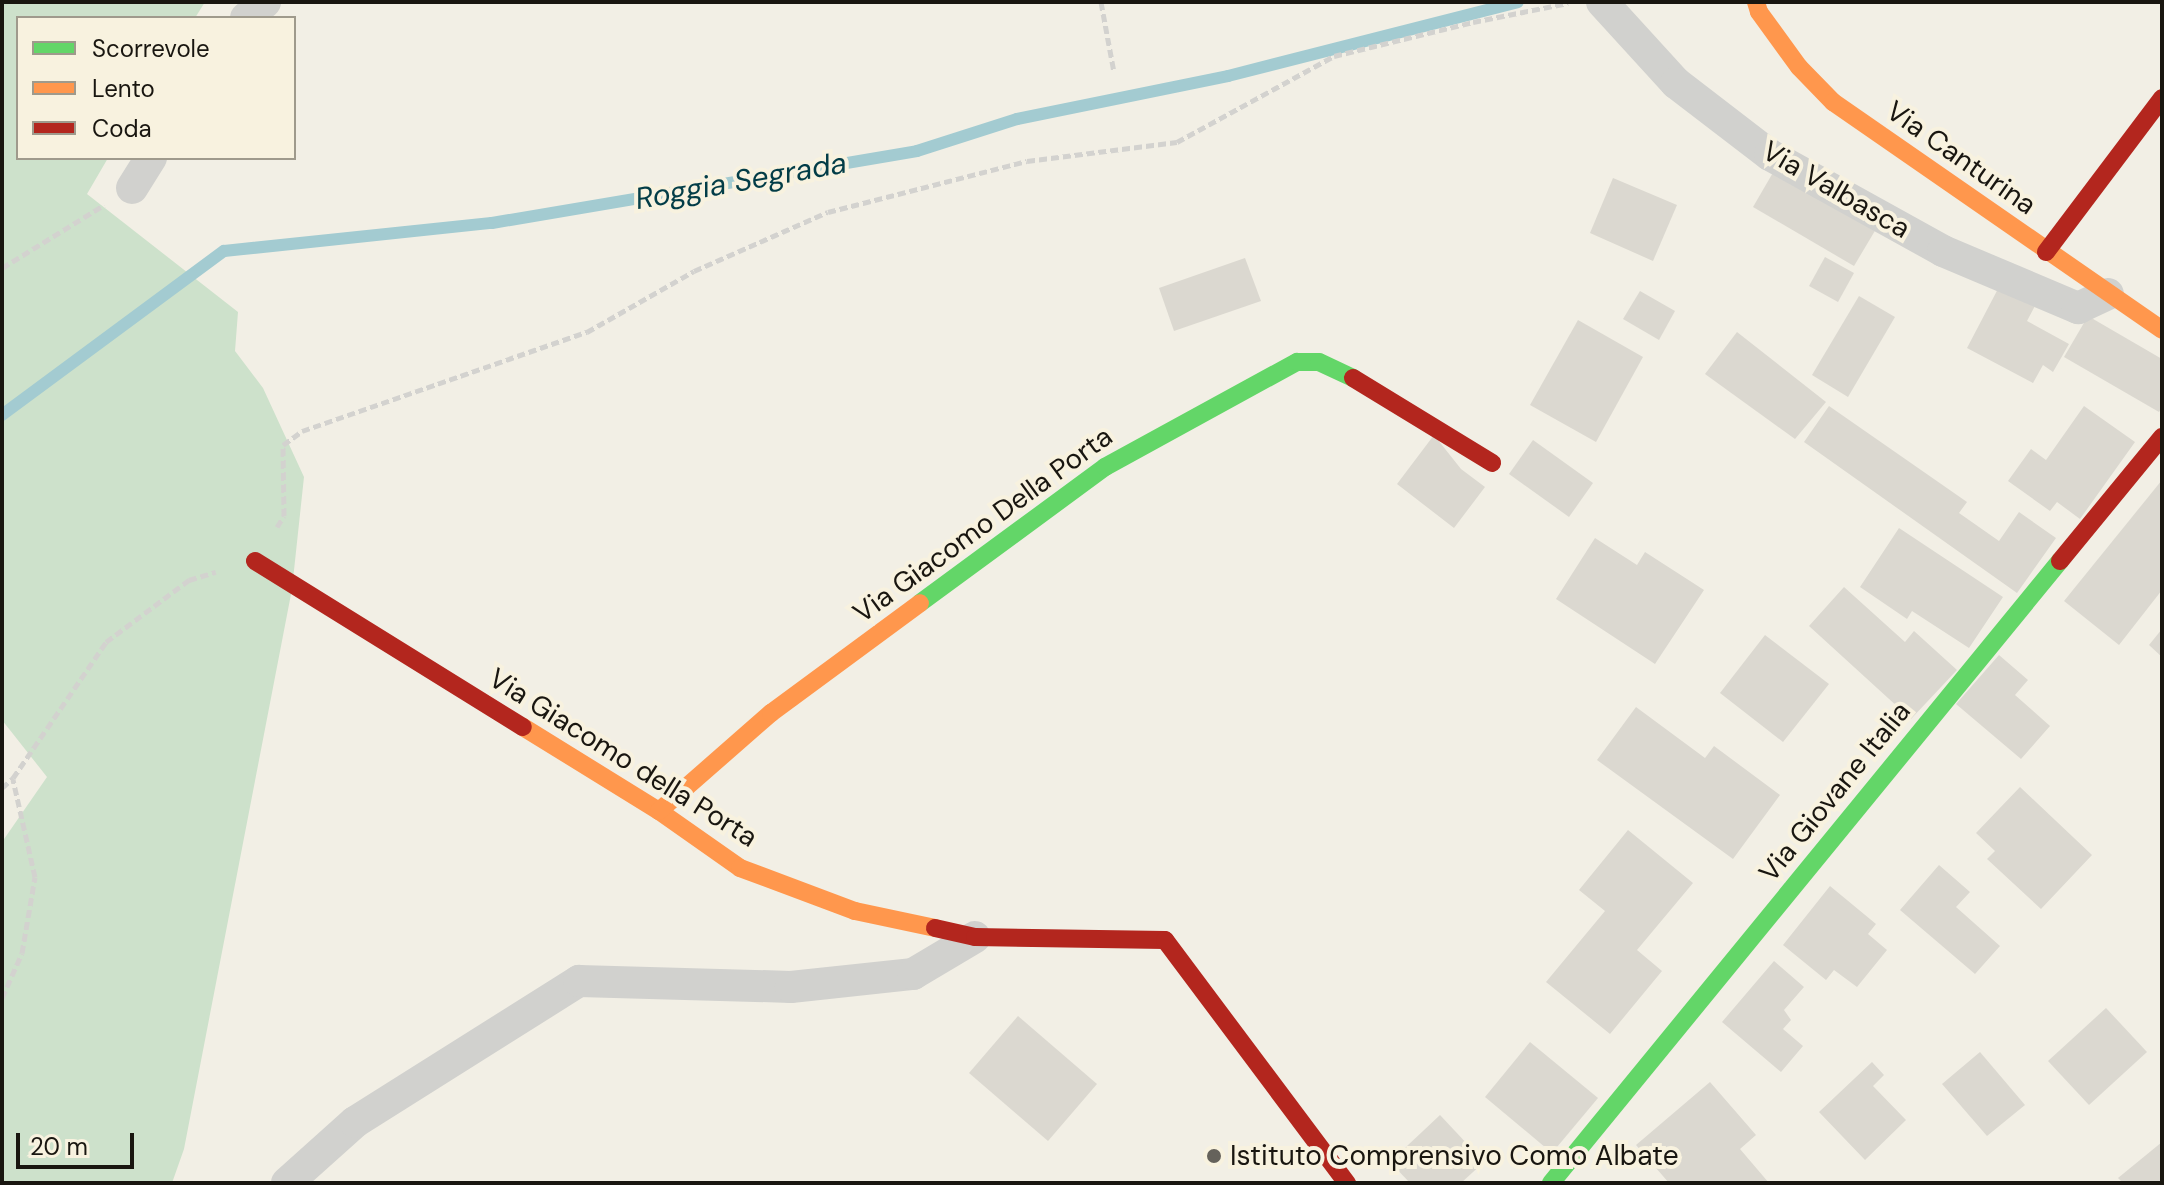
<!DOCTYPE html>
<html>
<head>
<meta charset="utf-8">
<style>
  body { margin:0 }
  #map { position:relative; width:2164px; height:1185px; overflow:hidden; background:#f2efe5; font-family:"DM Sans",sans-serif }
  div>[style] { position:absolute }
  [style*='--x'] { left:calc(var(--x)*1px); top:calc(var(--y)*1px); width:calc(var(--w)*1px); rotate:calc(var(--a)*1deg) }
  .green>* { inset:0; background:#cde1cb }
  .stream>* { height:12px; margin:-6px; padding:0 6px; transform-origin:6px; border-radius:6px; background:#a3cbd1 }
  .building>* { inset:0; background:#dbd8d0 }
  .path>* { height:5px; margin-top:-2.5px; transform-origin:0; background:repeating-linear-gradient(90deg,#d3d2cf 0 8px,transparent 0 12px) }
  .street>* { height:32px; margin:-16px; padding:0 16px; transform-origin:16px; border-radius:16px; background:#d1d1ce }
  .fast>* { height:18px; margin:-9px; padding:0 9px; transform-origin:9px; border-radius:9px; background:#63d668 }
  .slow>* { height:18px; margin:-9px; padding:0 9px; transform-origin:9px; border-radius:9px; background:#ff974d }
  .jam>* { height:18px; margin:-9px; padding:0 9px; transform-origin:9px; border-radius:9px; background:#b3261e }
  .dots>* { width:22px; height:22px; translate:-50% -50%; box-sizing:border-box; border:4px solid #f8f2df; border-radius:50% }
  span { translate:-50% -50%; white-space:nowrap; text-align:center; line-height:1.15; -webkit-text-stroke:8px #f8f2df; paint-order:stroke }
  .street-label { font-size:28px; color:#191610 }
  .poi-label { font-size:28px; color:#191610 }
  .left { translate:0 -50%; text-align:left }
  .water-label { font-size:30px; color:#033d47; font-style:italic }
  .frame { position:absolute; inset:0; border:4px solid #191610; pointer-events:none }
  .legend { position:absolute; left:16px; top:16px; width:280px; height:144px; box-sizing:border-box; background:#f8f2df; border:2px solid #9f9a8c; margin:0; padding:10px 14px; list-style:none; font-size:24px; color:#191610 }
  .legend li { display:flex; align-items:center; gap:16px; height:40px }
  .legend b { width:40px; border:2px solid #9f9a8c }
  .scale { position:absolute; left:16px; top:1133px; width:118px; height:36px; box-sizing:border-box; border:4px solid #191610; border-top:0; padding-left:10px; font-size:24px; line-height:28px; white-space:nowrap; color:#191610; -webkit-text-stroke:6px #f8f2df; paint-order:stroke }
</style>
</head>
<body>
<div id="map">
  <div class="green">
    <div style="clip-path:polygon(2px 2px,205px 2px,195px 18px,18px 18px,18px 158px,108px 158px,87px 194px,238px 312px,235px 351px,263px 388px,304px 477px,292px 589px,184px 1149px,172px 1183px,2px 1183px,2px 842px,47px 777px,2px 720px)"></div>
  </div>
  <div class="stream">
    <div style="--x:2;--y:415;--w:276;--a:-36.5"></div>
    <div style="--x:224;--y:251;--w:269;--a:-6"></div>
    <div style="--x:492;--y:223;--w:431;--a:-9.6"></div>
    <div style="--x:917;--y:151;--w:105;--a:-17.7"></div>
    <div style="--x:1017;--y:119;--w:215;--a:-11.5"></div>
    <div style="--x:1228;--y:76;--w:299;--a:-14.3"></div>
  </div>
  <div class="building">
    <div style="clip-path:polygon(1778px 164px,1879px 224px,1854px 266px,1753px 207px)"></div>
    <div style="clip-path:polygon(1613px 178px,1677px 205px,1653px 261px,1590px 233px)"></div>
    <div style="clip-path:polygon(1825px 257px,1854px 273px,1838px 302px,1809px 286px)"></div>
    <div style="clip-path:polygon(1245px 258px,1261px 301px,1174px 331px,1159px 288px)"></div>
    <div style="clip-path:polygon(2000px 285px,2036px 304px,2027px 321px,2069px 344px,2053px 372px,2043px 365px,2033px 383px,1967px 348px)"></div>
    <div style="clip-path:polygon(1640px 291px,1675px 311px,1659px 340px,1623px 319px)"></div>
    <div style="clip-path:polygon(1859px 296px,1895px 317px,1848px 397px,1812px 375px)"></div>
    <div style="clip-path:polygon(2088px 316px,2162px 359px,2162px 407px,2159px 412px,2064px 357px)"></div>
    <div style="clip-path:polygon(1578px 320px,1643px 357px,1596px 442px,1530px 405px)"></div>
    <div style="clip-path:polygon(1737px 332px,1826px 402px,1795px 439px,1705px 374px)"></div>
    <div style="clip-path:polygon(1829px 406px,1967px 502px,1959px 513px,1999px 541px,2019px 512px,2056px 538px,2017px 593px,1804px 442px)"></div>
    <div style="clip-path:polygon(2084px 406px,2135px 442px,2080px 519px,2057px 502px,2050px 511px,2008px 481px,2031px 449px,2046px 460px)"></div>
    <div style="clip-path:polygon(1434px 435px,1461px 469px,1485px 487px,1454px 528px,1397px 484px)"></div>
    <div style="clip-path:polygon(1533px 440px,1593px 483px,1569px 517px,1509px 474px)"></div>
    <div style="clip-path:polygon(2162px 480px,2162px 590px,2119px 645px,2064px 601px)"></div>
    <div style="clip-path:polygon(1899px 528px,2003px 597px,1969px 648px,1912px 611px,1907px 619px,1860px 587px)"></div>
    <div style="clip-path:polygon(1595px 538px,1637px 565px,1645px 552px,1704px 590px,1655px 664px,1556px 599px)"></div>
    <div style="clip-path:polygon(1844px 587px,1905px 642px,1914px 631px,1957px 670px,1911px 719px,1809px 626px)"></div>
    <div style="clip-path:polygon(2162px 629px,2162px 657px,2149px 645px)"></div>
    <div style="clip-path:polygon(1765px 635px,1829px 684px,1783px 742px,1720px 693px)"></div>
    <div style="clip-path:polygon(1999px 655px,2028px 680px,2015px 695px,2050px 726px,2021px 759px,1956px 704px)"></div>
    <div style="clip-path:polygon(1636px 707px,1705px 758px,1714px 746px,1780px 795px,1733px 859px,1597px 760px)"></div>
    <div style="clip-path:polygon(2020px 787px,2092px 855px,2041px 909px,1987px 859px,1995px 851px,1976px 833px)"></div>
    <div style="clip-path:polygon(1628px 830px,1693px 883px,1637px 950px,1662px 971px,1610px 1034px,1546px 982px,1605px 911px,1579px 890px)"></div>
    <div style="clip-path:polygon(1939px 865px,1970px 892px,1956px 907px,2000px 946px,1975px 974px,1900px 910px)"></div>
    <div style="clip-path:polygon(1830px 886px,1876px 924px,1868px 934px,1887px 950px,1857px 987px,1834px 970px,1826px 980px,1783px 945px)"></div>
    <div style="clip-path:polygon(1774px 961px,1804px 987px,1784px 1010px,1791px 1020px,1783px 1029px,1803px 1046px,1781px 1072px,1722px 1022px)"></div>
    <div style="clip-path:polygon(2106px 1008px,2147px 1052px,2089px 1105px,2048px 1061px)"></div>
    <div style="clip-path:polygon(1018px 1016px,1097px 1084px,1048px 1141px,969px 1073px)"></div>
    <div style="clip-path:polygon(1530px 1042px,1598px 1098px,1552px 1153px,1485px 1097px)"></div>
    <div style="clip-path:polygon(1980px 1052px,2025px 1105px,1987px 1136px,1942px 1084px)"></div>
    <div style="clip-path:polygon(1872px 1062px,1884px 1075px,1873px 1086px,1906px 1120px,1865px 1160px,1819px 1112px)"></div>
    <div style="clip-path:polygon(1710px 1082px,1756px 1135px,1740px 1149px,1769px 1183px,1669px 1183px,1636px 1145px)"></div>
    <div style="clip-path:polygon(1440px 1115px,1484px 1162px,1461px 1183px,1410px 1183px,1390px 1162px)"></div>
    <div style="clip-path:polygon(2162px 1142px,2162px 1183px,2123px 1183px,2118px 1178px)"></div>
  </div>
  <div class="path">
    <div style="--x:1101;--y:2;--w:71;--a:79.5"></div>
    <div style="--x:2;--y:268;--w:120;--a:-31.7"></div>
    <div style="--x:277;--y:527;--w:13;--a:-58"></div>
    <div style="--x:284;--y:516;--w:71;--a:-90.8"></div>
    <div style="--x:283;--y:445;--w:24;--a:-36"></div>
    <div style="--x:302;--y:431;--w:302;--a:-19.2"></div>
    <div style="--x:587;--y:332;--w:123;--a:-29.7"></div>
    <div style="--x:694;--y:271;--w:146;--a:-23.8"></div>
    <div style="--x:828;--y:212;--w:205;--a:-14.4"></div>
    <div style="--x:1027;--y:161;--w:151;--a:-7.2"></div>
    <div style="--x:1177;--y:142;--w:179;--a:-28.7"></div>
    <div style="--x:1334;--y:56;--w:143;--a:-13.7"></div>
    <div style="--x:1473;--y:22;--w:97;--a:-11.3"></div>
    <div style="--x:2;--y:788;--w:15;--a:-42"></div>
    <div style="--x:13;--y:778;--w:165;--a:-55.6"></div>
    <div style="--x:106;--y:642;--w:104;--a:-36.8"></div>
    <div style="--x:189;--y:580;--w:28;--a:-17"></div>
    <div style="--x:2;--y:998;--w:49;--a:-66"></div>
    <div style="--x:22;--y:953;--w:77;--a:-80.3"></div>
    <div style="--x:35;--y:877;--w:100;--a:-102.7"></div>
  </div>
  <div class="street">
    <div style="--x:1602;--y:2;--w:110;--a:47.6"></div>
    <div style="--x:1676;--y:83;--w:118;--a:37.5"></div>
    <div style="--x:1770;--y:155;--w:198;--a:29"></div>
    <div style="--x:1943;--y:251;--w:147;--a:22.9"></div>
    <div style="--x:2078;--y:308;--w:33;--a:-25"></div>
    <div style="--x:246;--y:18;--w:25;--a:-40"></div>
    <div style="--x:132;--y:188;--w:36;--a:-58"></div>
    <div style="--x:287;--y:1183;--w:91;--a:-41.9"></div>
    <div style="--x:355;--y:1122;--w:265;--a:-32.2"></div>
    <div style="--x:579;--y:981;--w:212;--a:1.6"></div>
    <div style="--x:791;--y:987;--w:123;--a:-6.1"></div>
    <div style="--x:913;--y:974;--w:72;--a:-30.8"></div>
  </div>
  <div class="fast">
    <div style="--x:920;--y:603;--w:230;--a:-36.3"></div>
    <div style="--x:1105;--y:467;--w:219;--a:-28.7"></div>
    <div style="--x:1297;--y:362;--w:22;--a:0"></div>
    <div style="--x:1319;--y:362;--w:38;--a:25"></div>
    <div style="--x:1551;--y:1183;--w:804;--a:-50.71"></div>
  </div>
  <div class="slow">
    <div style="--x:1756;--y:2;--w:10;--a:73"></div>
    <div style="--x:1759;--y:12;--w:68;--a:54"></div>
    <div style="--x:1799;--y:67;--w:49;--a:45.8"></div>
    <div style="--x:1833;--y:102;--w:400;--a:34.7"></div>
    <div style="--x:523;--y:727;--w:160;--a:31.7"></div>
    <div style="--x:659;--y:811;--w:99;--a:35.1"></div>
    <div style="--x:740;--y:868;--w:123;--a:20.5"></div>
    <div style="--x:855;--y:911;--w:82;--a:12"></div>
    <div style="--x:659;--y:811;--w:149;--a:-41.2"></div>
    <div style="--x:771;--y:713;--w:185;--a:-36.4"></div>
  </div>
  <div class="jam">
    <div style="--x:2046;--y:252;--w:193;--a:-53"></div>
    <div style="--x:1353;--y:378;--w:163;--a:31.4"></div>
    <div style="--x:255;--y:561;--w:315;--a:31.8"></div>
    <div style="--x:2060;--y:561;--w:161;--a:-50.6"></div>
    <div style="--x:935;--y:928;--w:41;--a:12.7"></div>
    <div style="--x:975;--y:937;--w:190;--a:0.9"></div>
    <div style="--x:1165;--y:940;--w:304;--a:53.2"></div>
  </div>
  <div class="dots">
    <div style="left:1214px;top:1156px;background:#65625b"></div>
  </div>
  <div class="street-label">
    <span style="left:1961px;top:158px;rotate:35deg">Via Canturina</span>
    <span style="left:1836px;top:190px;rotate:30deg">Via Valbasca</span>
    <span style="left:983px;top:525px;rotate:-36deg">Via Giacomo Della Porta</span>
    <span style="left:623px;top:758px;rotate:32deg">Via Giacomo della Porta</span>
    <span style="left:1835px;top:792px;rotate:-51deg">Via Giovane Italia</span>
  </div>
  <div class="poi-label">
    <span class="left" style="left:1230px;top:1156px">Istituto Comprensivo Como Albate</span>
  </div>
  <div class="water-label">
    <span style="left:741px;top:181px;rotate:-10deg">Roggia Segrada</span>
  </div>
  <div class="frame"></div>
  <ul class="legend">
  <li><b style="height:10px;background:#63d668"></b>Scorrevole</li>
  <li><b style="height:10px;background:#ff974d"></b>Lento</li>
  <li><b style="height:10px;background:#b3261e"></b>Coda</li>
  </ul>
  <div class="scale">20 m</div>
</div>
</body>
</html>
